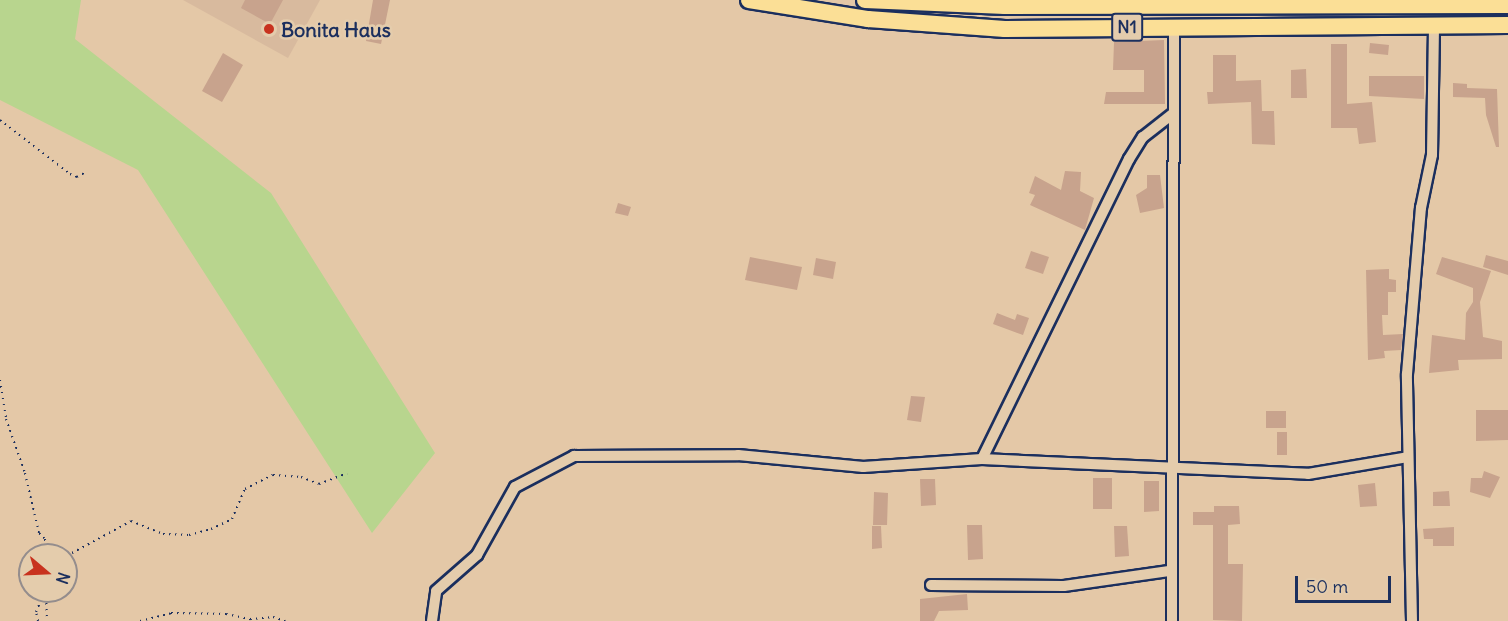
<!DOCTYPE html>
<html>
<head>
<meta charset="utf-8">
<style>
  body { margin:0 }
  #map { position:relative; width:1508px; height:621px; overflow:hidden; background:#e4c8a7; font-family:Delius,sans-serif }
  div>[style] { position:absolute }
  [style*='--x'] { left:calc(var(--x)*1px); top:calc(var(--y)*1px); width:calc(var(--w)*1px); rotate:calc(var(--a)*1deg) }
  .built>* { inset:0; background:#d8ba9e }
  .green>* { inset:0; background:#b8d58e }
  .building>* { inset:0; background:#c8a38d }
  .path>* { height:2px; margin-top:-1px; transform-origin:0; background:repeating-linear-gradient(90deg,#1b2f5e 0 1.5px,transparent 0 6px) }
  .roads { filter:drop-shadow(2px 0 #1b2f5e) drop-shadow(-2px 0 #1b2f5e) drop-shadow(0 2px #1b2f5e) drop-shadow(0 -2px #1b2f5e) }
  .minor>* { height:10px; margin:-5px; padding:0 5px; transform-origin:5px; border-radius:5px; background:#e4ccac }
  .trunk>* { height:16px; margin:-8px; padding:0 8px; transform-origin:8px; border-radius:8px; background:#fbdf96 }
  .dots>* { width:16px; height:16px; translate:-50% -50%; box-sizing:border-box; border:3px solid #e4ccac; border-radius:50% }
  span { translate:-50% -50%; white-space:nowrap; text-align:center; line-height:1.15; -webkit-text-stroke:5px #e4ccac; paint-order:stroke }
  .shield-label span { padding:2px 4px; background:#e4ccac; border:2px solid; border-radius:4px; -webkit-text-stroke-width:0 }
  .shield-label { font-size:18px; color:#1b2f5e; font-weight:700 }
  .poi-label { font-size:20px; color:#1b2f5e; font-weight:700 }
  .left { translate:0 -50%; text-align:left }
  .north { position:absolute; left:18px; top:543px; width:60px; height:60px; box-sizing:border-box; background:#e4ccac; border:2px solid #948d8d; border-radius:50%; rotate:109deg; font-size:16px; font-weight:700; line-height:24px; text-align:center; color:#1b2f5e }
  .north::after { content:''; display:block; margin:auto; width:21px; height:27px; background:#c8321e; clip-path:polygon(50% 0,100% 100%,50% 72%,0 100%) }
  .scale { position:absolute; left:1295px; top:576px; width:96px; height:27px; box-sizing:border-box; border:3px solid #1b2f5e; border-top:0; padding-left:8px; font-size:18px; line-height:21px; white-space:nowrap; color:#1b2f5e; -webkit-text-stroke:4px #e4ccac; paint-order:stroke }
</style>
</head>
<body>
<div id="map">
  <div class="built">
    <div style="clip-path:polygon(183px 0,320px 0,288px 58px)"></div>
  </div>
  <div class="green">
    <div style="clip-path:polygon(0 0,81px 0,75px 39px,271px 193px,435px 453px,372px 533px,138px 170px,0 100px)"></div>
  </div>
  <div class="building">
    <div style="clip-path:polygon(245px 0,283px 0,270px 24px,241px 8px)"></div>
    <div style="clip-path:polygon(373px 0,390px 0,381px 44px,366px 41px)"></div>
    <div style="clip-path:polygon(1164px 40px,1165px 104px,1104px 104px,1106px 92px,1144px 92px,1144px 70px,1113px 70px,1114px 42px)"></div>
    <div style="clip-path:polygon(1370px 43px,1389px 45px,1388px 55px,1369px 53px)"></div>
    <div style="clip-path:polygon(1331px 44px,1347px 44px,1347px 104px,1372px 102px,1376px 142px,1359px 144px,1357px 128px,1331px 128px)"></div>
    <div style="clip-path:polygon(223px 53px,243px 65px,222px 102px,202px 91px)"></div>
    <div style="clip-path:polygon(1213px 55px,1236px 55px,1236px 81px,1261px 80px,1262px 111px,1274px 111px,1275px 145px,1252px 144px,1251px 102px,1208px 104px,1207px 92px,1213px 92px)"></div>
    <div style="clip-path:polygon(1306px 69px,1307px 98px,1291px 98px,1291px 70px)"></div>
    <div style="clip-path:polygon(1369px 76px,1424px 76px,1424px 99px,1369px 96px)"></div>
    <div style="clip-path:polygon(1453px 83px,1467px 84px,1467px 88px,1497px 89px,1499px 147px,1496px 147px,1486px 115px,1485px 98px,1453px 97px)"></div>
    <div style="clip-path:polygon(1065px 171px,1081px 172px,1080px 191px,1094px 198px,1085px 230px,1030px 205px,1035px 195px,1029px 193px,1035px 176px,1061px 190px)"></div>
    <div style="clip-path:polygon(1147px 175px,1160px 175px,1164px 208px,1140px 213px,1136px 195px,1147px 188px)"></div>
    <div style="clip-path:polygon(618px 203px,631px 207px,628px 216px,615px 213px)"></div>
    <div style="clip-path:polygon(1031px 251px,1049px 257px,1043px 274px,1025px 268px)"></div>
    <div style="clip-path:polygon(1486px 255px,1508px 261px,1508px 275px,1483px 267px)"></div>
    <div style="clip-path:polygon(750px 257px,802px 267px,797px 290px,745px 280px)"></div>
    <div style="clip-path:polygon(1442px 257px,1491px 271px,1480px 302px,1483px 337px,1502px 341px,1502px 359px,1458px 360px,1459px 370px,1429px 373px,1432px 335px,1465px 340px,1466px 313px,1473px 302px,1473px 288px,1436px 274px)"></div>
    <div style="clip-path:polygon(816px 258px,836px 262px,833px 279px,813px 275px)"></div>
    <div style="clip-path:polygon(1389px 269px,1389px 279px,1396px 280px,1396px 292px,1388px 292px,1388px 315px,1382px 315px,1383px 335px,1403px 334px,1401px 350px,1384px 351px,1385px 358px,1368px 360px,1366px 270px)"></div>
    <div style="clip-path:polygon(997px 313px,1015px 320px,1017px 314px,1029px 318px,1023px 335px,993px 324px)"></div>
    <div style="clip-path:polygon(911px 396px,925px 397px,921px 422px,907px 420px)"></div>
    <div style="clip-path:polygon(1476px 410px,1508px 410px,1508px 440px,1476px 441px)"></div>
    <div style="clip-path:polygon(1266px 411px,1286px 411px,1286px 428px,1266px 428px)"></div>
    <div style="clip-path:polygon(1277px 432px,1287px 432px,1287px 455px,1277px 455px)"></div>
    <div style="clip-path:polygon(1484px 471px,1500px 477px,1490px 498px,1470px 492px,1471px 478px,1482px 478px)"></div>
    <div style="clip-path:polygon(1093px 478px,1112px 478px,1112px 509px,1093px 509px)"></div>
    <div style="clip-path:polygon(920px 479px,935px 479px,936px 505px,921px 506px)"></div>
    <div style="clip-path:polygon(1144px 481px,1159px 481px,1159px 511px,1144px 512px)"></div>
    <div style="clip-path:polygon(1375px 483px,1377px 506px,1360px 507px,1358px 485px)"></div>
    <div style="clip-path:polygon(1449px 491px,1450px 506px,1433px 506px,1433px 492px)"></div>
    <div style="clip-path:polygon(874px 492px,888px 493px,887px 525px,873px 525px)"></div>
    <div style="clip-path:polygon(1214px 506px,1239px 506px,1240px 524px,1228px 525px,1228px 564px,1243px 564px,1242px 621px,1213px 620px,1213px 525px,1193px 525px,1193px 512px,1214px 512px)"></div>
    <div style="clip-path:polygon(967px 525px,982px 525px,983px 559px,968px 560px)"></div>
    <div style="clip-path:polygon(872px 526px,881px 526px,882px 548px,872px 549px)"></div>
    <div style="clip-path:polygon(1114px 526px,1127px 526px,1129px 556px,1115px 557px)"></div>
    <div style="clip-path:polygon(1454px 527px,1454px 546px,1433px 546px,1433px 539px,1424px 539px,1423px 529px)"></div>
    <div style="clip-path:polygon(967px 594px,968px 610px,939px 611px,934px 621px,920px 621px,920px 599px)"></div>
  </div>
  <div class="path">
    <div style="--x:0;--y:120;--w:88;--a:37.6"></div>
    <div style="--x:70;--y:174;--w:8;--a:23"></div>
    <div style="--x:77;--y:177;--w:10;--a:-29"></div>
    <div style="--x:0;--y:380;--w:39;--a:81"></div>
    <div style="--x:6;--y:419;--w:57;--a:70.6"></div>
    <div style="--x:25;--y:473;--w:62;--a:76.9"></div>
    <div style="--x:39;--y:533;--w:8;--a:45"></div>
    <div style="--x:45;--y:539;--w:16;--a:86"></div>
    <div style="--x:66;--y:561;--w:10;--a:-53"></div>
    <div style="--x:72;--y:553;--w:67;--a:-28.5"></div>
    <div style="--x:131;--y:521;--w:35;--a:22"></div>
    <div style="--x:163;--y:534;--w:26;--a:2"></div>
    <div style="--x:189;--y:535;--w:23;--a:-15"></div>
    <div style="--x:211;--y:529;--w:23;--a:-25"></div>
    <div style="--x:232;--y:519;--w:33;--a:-67"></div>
    <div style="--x:245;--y:489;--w:31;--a:-27"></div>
    <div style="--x:273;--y:475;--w:28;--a:4"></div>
    <div style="--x:301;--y:477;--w:19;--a:21"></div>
    <div style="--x:319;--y:484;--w:30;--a:-21"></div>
    <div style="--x:46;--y:591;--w:30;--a:88"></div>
    <div style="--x:38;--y:621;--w:9;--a:-103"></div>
    <div style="--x:36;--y:612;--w:23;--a:-67"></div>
    <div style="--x:140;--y:621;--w:32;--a:-14"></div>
    <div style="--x:171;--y:613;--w:55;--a:1"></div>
    <div style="--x:226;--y:614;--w:25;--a:12"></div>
    <div style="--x:250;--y:619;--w:23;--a:-5"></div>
    <div style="--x:273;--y:617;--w:13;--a:18"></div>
  </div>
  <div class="roads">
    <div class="minor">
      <div style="--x:982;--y:459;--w:334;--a:-63.9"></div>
      <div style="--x:1129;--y:159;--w:26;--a:-58"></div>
      <div style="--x:1143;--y:137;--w:36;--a:-38"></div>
      <div style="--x:931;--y:585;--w:133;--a:0.4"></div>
      <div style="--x:1064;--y:586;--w:106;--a:-8.1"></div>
      <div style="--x:432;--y:621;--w:30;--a:-82"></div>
      <div style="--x:436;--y:591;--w:55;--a:-41.3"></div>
      <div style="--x:477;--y:555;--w:78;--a:-60.8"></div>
      <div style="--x:515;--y:487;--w:67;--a:-27.7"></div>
      <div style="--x:574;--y:456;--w:164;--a:-0.3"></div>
      <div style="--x:738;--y:455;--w:126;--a:5.5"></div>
      <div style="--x:863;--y:467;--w:119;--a:-3.8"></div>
      <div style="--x:982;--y:459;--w:326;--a:2.6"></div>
      <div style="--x:1308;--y:474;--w:101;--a:-9.6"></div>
      <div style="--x:1172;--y:621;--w:594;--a:-89.81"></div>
      <div style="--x:1412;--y:621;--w:247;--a:-91.2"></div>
      <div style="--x:1407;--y:374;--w:167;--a:-85.2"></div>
      <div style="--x:1421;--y:208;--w:54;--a:-78.3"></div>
      <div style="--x:1432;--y:155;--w:130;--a:-89.1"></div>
    </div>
    <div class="trunk">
      <div style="--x:749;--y:0;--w:121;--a:9.1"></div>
      <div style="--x:868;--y:19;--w:137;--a:4.2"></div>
      <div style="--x:1005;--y:29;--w:503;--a:-0.46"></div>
      <div style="--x:865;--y:0;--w:140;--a:2.5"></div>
      <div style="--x:1005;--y:6;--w:503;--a:-0.11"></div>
    </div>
  </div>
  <div class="dots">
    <div style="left:269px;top:29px;background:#c8321e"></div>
  </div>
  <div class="shield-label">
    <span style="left:1127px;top:27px">N1</span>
  </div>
  <div class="poi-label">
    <span class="left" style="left:281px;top:29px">Bonita Haus</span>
  </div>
  <div class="north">N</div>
  <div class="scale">50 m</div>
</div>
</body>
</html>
